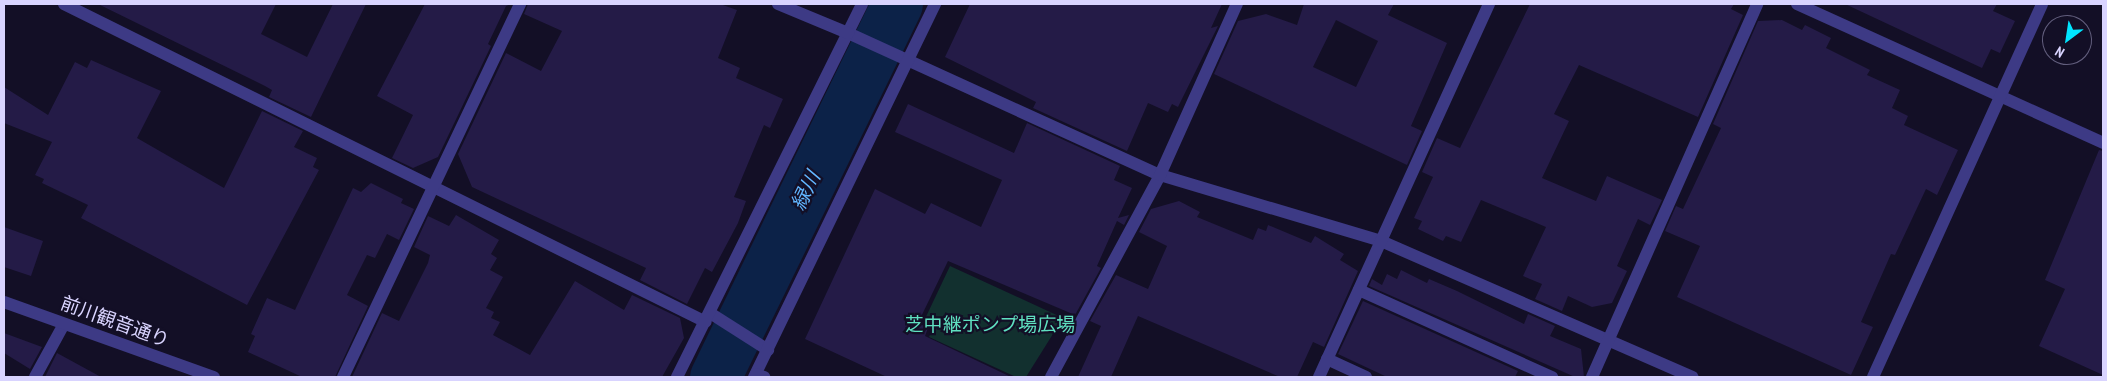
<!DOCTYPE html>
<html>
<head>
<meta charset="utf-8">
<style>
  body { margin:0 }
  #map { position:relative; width:2107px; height:381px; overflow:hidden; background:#130f26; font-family:"PT Sans Narrow","Noto Sans JP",sans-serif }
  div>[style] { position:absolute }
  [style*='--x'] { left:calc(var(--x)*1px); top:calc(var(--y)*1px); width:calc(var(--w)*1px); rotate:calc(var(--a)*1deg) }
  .green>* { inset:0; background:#12302f }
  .river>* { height:51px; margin:-25.5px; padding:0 25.5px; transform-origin:25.5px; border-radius:25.5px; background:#0c2248 }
  .building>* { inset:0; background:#241b47 }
  .pedestrian>* { height:12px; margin:-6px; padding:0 6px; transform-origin:6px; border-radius:6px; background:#3d3a85 }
  .minor>* { height:12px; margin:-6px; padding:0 6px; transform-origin:6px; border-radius:6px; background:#3d3a85 }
  .tertiary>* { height:12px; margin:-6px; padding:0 6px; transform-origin:6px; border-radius:6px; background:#3d3a85 }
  span { translate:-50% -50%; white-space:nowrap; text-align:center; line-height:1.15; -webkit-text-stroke:4.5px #130f26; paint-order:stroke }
  .street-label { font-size:19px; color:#d9d4ff }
  .park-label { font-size:19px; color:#5fe0c0 }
  .water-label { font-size:20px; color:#62b6ff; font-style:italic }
  .frame { position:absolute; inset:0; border:5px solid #d9d4ff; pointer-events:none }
  .north { position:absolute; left:2042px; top:15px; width:50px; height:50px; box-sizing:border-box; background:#130f26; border:1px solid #625e7d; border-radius:50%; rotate:211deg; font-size:14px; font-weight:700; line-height:20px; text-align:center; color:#d9d4ff }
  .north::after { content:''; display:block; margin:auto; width:18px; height:22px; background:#00e5ff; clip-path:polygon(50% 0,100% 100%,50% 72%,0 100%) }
</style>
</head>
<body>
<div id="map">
  <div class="green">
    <div style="clip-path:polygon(950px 266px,1063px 318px,1026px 377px,1016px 377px,929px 337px,934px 326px,924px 321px)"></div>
  </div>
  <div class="river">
    <div style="--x:715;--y:377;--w:415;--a:-64"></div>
  </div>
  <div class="building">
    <div style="clip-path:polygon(98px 4px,276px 4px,261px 34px,307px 57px,333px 4px,366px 4px,311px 117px,269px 97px,272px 90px,265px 86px)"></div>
    <div style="clip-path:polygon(425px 4px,511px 4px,506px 6px,488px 44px,491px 46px,438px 157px,413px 168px,392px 158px,413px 115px,377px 96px)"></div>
    <div style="clip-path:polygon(528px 4px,720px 4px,737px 10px,718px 58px,740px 68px,736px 78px,783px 99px,770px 128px,764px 125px,734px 197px,746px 201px,738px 223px,712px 272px,705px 268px,687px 304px,640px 280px,646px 268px,472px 187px,458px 154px,506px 53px,541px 71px,562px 31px,524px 14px)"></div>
    <div style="clip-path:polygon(970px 4px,1222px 4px,1211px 28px,1218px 26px,1178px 107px,1172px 104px,1168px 112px,1148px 103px,1127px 151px,1033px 108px,1036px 102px,945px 57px)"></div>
    <div style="clip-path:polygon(evenodd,1304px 4px,1394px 4px,1388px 15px,1447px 43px,1411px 126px,1422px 131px,1407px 165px,1214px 74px,1238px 21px,1266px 14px,1297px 25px,1304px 4px,1336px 20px,1378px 41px,1356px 87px,1313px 67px,1336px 20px)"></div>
    <div style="clip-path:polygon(1530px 4px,1734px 4px,1731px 9px,1743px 15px,1698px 117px,1579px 65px,1554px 114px,1569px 121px,1542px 178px,1596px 201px,1607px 176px,1662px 200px,1650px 225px,1638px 219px,1617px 266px,1627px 271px,1612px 303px,1592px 307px,1568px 296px,1562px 311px,1535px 299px,1542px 284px,1523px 276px,1546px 227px,1481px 200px,1461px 242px,1446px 236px,1443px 241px,1418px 229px,1422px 221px,1414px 218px,1433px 177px,1422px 172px,1437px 138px,1460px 148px)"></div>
    <div style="clip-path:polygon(1845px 4px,1997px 4px,1993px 11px,2015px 21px,2000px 53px,1991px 49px,1982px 68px)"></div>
    <div style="clip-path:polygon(1782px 20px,1802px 30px,1805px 25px,1831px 38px,1826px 48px,1870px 70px,1867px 75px,1900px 90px,1892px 108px,1908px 116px,1904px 125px,1958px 150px,1937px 195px,1926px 189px,1895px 255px,1891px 254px,1861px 322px,1873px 327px,1851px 375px,1677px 297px,1700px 246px,1665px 231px,1676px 206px,1683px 209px,1721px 128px,1713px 124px,1758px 21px)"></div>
    <div style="clip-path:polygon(91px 60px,161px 91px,137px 138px,224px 188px,262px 111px,303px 131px,294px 147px,317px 158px,313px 167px,319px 170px,247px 305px,81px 218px,88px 205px,42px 183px,44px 179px,35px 175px,52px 142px,4px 123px,4px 87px,48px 115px,75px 62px,87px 68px)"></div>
    <div style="clip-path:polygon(908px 104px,1014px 153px,1027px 123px,1120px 166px,1114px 180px,1132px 188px,1118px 218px,1129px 215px,1124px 225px,1117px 221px,1097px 266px,1101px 268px,1075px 315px,948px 261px,918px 323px,928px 328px,925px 336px,1011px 377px,887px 377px,805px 339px,875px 189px,925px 214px,931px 203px,981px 227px,1002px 180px,895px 132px)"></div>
    <div style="clip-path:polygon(2099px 150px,2103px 151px,2103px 375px,2039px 346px,2065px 289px,2045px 280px)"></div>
    <div style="clip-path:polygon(371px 183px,403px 199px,401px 203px,414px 209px,399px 240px,387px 234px,375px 258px,367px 255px,347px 295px,368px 306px,335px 377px,302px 377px,248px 352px,255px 336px,251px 334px,267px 298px,295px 310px,353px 188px,361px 192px)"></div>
    <div style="clip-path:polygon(1179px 201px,1200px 212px,1197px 217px,1253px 240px,1258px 228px,1266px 231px,1268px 225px,1311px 243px,1315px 236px,1344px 254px,1340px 260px,1358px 271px,1324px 347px,1313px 342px,1297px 377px,1280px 377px,1138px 316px,1111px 377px,1078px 377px,1101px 326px,1090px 321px,1116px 275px,1148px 289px,1167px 246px,1139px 232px,1151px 209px)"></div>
    <div style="clip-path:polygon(456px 215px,499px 240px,491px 254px,497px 258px,490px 270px,503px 277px,486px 308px,494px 312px,491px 318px,500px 322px,493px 335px,530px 355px,575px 281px,624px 310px,632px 295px,680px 318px,684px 338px,662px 377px,352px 377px,382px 313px,399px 321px,428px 263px,430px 255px,414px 247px,428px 216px,449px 226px)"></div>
    <div style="clip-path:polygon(4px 227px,43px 241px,31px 276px,4px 267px)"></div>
    <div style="clip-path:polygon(1401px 270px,1427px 283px,1429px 279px,1457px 291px,1524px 324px,1528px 314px,1555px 326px,1550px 336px,1581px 349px,1584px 377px,1575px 377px,1369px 286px,1372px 279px,1382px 285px,1387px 274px,1397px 279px)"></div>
    <div style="clip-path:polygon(1363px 301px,1518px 371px,1515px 377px,1387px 377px,1338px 354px)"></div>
    <div style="clip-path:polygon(4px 333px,42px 347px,30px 369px,4px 353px)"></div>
    <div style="clip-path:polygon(57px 353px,101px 377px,45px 377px)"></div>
  </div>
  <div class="pedestrian">
    <div style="--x:710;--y:313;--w:69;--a:32.5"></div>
  </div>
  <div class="minor">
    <div style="--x:64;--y:4;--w:716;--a:26.35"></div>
    <div style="--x:1797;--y:4;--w:336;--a:24.4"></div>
    <div style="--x:848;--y:33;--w:343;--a:24.5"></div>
    <div style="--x:1160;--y:175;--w:231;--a:16.6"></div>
    <div style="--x:1381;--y:241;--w:340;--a:23.6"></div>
    <div style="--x:1359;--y:290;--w:212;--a:24.3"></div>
    <div style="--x:1327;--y:359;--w:43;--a:24.8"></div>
    <div style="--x:35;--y:377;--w:60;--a:-61.3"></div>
    <div style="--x:343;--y:377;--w:413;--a:-64.6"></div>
    <div style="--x:677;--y:377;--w:416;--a:-63.6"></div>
    <div style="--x:754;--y:377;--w:415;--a:-64.1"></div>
    <div style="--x:1051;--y:377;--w:230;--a:-61.6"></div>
    <div style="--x:1160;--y:175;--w:188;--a:-65.8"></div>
    <div style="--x:1592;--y:377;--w:408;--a:-66.1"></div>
  </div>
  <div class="tertiary">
    <div style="--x:778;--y:4;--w:76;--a:22.5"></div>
    <div style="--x:4;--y:302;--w:223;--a:19.7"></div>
    <div style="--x:756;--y:374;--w:9;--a:21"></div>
    <div style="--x:1319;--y:377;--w:410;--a:-65.5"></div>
    <div style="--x:1873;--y:377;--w:409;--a:-65.6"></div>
  </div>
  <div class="street-label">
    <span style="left:115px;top:322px;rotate:20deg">前川観音通り</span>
  </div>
  <div class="park-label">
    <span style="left:990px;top:325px">芝中継ポンプ場広場</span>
  </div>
  <div class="water-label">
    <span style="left:806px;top:191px;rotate:-64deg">緑川</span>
  </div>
  <div class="frame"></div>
  <div class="north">N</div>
</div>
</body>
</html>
